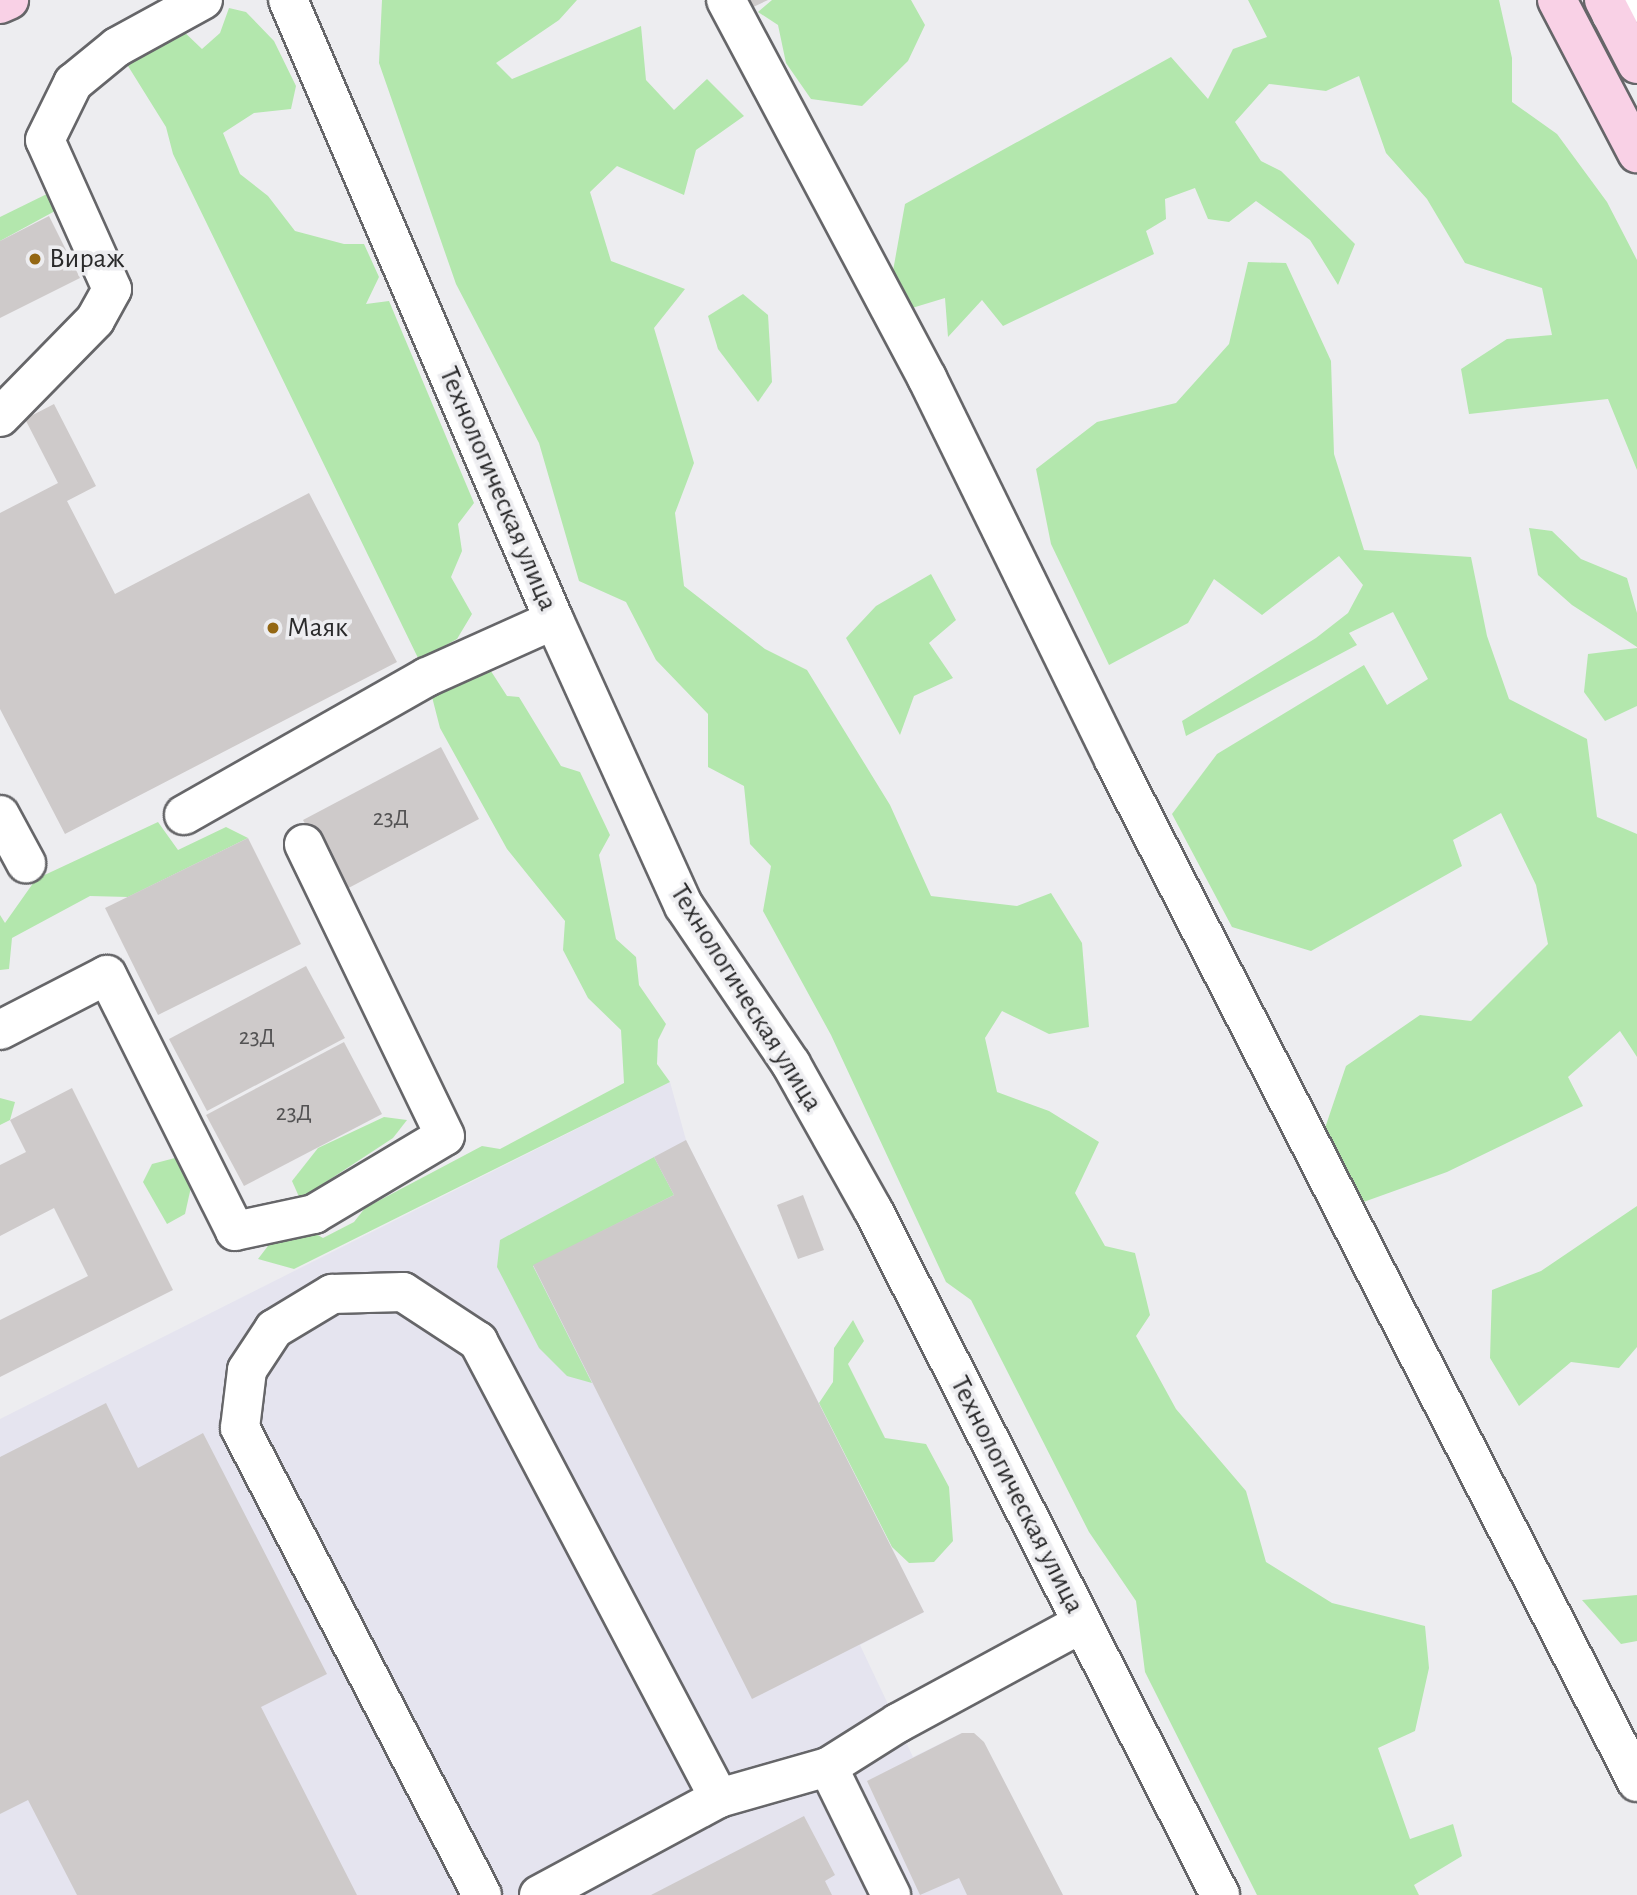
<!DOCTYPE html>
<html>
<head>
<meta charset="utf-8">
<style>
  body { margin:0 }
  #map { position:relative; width:1637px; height:1895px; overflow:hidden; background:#ededf0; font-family:"Alegreya Sans",sans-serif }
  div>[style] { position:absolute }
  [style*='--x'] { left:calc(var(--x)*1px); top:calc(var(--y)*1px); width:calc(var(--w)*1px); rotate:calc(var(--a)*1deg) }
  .built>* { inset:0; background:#e5e4ef }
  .green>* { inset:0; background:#b3e7ad }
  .building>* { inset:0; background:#cecaca }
  .roads { filter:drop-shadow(2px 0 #666669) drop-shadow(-2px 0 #666669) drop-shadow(0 2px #666669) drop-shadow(0 -2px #666669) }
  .minor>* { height:38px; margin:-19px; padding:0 19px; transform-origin:19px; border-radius:19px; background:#fff }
  .major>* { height:38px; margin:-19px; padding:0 19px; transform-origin:19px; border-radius:19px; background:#f9d1e6 }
  .dots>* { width:19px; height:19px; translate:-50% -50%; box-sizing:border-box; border:4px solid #ededf0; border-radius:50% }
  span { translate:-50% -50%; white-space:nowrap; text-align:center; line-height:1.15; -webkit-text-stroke:7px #ededf0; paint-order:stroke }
  .number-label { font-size:24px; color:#535253 }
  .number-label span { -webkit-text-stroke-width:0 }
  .poi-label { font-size:28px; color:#2a2a2b }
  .left { translate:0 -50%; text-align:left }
  .street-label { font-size:28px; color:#2a2a2b }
</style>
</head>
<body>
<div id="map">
  <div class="built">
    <div style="clip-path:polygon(670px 1082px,686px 1140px,924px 1612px,860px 1645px,913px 1757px,962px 1733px,979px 1737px,1063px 1895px,0 1895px,0 1419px)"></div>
  </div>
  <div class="green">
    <div style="clip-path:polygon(382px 0,577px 0,559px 20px,496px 63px,512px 79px,641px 26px,646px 80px,674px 110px,707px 79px,744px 116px,696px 150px,684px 195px,617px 166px,590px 192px,611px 261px,685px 289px,654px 328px,694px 463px,675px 513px,684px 586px,765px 649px,807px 670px,890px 805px,931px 896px,1017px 906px,1051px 893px,1082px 943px,1089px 1027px,1049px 1034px,1002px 1011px,985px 1038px,997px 1092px,1049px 1111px,1099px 1142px,1075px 1193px,1105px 1246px,1135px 1253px,1150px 1315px,1136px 1336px,1176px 1409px,1246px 1491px,1266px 1562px,1332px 1603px,1425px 1626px,1429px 1668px,1415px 1731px,1378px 1748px,1410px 1839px,1453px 1824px,1462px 1856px,1414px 1885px,1419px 1895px,1257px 1895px,1145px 1672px,1136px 1601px,1089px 1532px,971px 1300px,946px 1282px,831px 1035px,763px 911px,771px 866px,750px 844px,744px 786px,708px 767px,708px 714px,656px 660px,626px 602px,579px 581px,539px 443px,456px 284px,379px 63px)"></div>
    <div style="clip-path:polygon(772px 0,911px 0,925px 25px,908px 61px,862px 106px,811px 99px,786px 63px,778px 25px,758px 12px)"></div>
    <div style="clip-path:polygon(1248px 0,1499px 0,1512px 58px,1512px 102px,1557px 134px,1607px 202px,1637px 260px,1637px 470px,1608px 399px,1469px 414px,1461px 369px,1507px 339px,1552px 335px,1542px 288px,1465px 263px,1427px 199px,1386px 153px,1359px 76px,1326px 91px,1269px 84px,1235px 122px,1261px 161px,1281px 171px,1355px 244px,1338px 285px,1310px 240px,1256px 201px,1229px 222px,1208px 219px,1195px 188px,1165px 199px,1166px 219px,1146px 231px,1154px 254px,1003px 326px,982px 300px,948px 337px,945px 298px,912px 308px,891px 282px,905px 204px,1171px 57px,1208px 99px,1233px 49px,1267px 37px)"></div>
    <div style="clip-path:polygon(229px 8px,246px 12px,274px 41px,296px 86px,291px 109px,254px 113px,223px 133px,240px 174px,268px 196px,295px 231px,344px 244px,364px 244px,379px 277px,366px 304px,389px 301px,474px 503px,458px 524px,462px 551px,451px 577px,472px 614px,457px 639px,419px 660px,173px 154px,166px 127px,128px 66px,179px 27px,202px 49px,220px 33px)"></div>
    <div style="clip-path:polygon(55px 190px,66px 205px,0 241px,0 217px)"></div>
    <div style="clip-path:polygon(1248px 262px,1286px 263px,1331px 361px,1334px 454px,1364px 550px,1471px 557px,1487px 636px,1509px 699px,1587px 739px,1597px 817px,1637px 834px,1637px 1057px,1620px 1031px,1568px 1077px,1583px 1106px,1447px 1172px,1358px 1204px,1325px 1128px,1346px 1066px,1420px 1015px,1471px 1021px,1548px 944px,1536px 885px,1501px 813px,1453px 840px,1462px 866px,1311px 951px,1232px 927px,1172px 814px,1217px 754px,1364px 665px,1387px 705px,1428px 679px,1393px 612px,1349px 633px,1357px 645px,1186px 736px,1182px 721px,1316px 638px,1348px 613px,1363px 585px,1339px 556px,1262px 615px,1214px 579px,1188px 623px,1109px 665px,1051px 544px,1036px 469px,1097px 422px,1176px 403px,1229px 344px)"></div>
    <div style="clip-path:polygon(743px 294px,768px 315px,772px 382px,758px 402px,718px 349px,708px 316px)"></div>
    <div style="clip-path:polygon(1529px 528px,1552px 531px,1581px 559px,1627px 578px,1637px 613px,1637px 647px,1572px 605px,1538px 575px)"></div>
    <div style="clip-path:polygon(931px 574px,956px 620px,929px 643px,953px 678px,914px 696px,900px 735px,846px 638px,876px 606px)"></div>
    <div style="clip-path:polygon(1637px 648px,1637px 706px,1605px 721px,1584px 692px,1588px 654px)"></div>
    <div style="clip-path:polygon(487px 665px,507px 696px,519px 697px,561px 766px,580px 772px,610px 835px,599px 855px,616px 939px,636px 957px,639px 985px,666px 1024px,658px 1040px,657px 1064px,670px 1082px,294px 1269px,258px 1259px,274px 1238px,304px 1227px,323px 1238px,354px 1222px,365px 1208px,482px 1146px,500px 1149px,624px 1083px,621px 1030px,588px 998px,563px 950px,565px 921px,507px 849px,440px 728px,431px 693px)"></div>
    <div style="clip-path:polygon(158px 822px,178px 850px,226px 827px,248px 838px,128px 897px,90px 896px,12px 938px,9px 969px,0 970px,0 915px,5px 923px,36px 879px)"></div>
    <div style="clip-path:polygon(0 1098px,15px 1102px,10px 1120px,0 1125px)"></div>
    <div style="clip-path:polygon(384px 1117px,407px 1120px,393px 1138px,300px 1199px,292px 1181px,318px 1148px)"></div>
    <div style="clip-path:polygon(654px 1157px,674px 1195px,533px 1266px,592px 1383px,567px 1376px,539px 1348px,497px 1267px,500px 1240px)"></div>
    <div style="clip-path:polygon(175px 1158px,191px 1187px,185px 1214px,167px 1224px,143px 1182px,152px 1164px)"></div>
    <div style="clip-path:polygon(1637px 1206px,1637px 1347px,1619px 1368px,1571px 1362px,1519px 1406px,1490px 1358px,1492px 1290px,1541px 1271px)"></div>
    <div style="clip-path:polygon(853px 1320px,864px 1341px,848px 1364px,885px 1438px,926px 1444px,949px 1487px,953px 1541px,934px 1562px,909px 1563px,892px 1547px,819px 1403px,833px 1382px,834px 1348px)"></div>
    <div style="clip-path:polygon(1637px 1595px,1637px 1641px,1621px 1644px,1582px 1600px)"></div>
  </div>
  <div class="building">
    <div style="clip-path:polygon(747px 0,768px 0,751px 8px)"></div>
    <div style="clip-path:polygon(49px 216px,80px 278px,0 318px,0 241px)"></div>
    <div style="clip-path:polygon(54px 404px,96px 486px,67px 501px,115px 594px,309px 493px,397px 662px,65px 834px,0 709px,0 513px,58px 483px,25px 419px)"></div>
    <div style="clip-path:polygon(441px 747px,479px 819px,341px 892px,303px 820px)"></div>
    <div style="clip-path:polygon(248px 838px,301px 944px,158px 1015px,105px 908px)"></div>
    <div style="clip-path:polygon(306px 966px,345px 1038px,207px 1111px,169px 1039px)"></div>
    <div style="clip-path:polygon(344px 1042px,382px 1114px,244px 1186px,206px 1115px)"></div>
    <div style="clip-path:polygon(72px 1088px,173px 1290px,0 1377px,0 1320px,88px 1276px,54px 1208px,0 1236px,0 1165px,26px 1152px,10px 1120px)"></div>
    <div style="clip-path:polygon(686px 1140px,924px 1612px,752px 1699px,533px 1265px,674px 1195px,654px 1157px)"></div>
    <div style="clip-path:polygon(803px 1195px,824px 1250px,798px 1259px,777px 1205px)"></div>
    <div style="clip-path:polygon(106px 1403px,138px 1468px,203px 1433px,327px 1674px,261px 1707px,357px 1895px,77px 1895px,28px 1800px,0 1814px,0 1457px)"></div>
    <div style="clip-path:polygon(962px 1733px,974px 1733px,984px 1742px,1063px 1895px,967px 1895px,959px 1878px,920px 1895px,867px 1781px)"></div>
    <div style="clip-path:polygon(804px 1816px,835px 1875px,825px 1881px,832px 1895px,651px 1895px)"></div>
  </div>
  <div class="roads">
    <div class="minor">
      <div style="--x:288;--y:0;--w:675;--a:66.78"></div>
      <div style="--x:554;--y:620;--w:314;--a:65.6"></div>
      <div style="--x:684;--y:906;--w:191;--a:55.9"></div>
      <div style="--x:791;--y:1064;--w:167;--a:60.7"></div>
      <div style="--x:873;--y:1210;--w:768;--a:63.13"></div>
      <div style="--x:726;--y:0;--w:428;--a:62"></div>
      <div style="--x:927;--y:378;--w:425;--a:63.9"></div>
      <div style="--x:1114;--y:760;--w:1148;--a:62.9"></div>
      <div style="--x:1611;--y:14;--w:30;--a:-28"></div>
      <div style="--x:0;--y:417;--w:136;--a:-45.6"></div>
      <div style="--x:95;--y:320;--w:35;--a:-61"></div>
      <div style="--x:112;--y:289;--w:163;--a:-114.2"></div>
      <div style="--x:45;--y:140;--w:64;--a:-63.8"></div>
      <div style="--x:73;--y:83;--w:57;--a:-39.3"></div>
      <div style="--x:117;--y:47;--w:98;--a:-28.7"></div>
      <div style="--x:0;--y:815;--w:55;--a:61.6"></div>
      <div style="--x:184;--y:815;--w:279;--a:-29.6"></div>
      <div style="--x:427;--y:677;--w:139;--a:-24.2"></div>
      <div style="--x:0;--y:1030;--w:120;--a:-27.2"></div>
      <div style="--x:107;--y:975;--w:286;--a:63.4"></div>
      <div style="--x:235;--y:1231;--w:81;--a:-12.1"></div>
      <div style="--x:314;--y:1214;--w:152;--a:-30.8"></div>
      <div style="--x:445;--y:1136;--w:324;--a:-115.8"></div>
      <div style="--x:828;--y:1767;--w:143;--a:63.8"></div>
      <div style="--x:482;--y:1895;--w:526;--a:-117.39"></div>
      <div style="--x:240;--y:1428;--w:58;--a:-83.1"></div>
      <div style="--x:247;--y:1370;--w:49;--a:-56.6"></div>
      <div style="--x:274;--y:1329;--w:68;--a:-31.1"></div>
      <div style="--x:332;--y:1294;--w:71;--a:-1.6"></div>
      <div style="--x:403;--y:1292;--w:90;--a:33.2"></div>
      <div style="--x:478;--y:1341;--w:517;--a:62.19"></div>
      <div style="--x:539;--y:1895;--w:204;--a:-28.3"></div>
      <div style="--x:719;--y:1798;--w:113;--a:-15.9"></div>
      <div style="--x:828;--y:1767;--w:83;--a:-32.2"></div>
      <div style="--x:898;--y:1723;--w:209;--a:-28.5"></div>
    </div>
    <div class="major">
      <div style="--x:1557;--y:0;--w:173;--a:62.4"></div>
      <div style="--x:1604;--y:0;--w:72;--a:62.7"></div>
      <div style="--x:0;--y:4;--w:10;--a:-24"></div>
    </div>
  </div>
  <div class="dots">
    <div style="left:35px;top:259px;background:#946713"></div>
    <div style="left:273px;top:628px;background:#946713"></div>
  </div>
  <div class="number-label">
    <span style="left:391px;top:819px">23Д</span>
    <span style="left:257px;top:1038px">23Д</span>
    <span style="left:294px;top:1114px">23Д</span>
  </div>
  <div class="poi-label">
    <span class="left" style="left:49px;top:259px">Вираж</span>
    <span class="left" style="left:287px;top:628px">Маяк</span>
  </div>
  <div class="street-label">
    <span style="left:498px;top:489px;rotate:67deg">Технологическая улица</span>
    <span style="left:746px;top:998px;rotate:58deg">Технологическая улица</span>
    <span style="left:1017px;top:1495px;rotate:63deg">Технологическая улица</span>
  </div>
</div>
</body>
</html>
